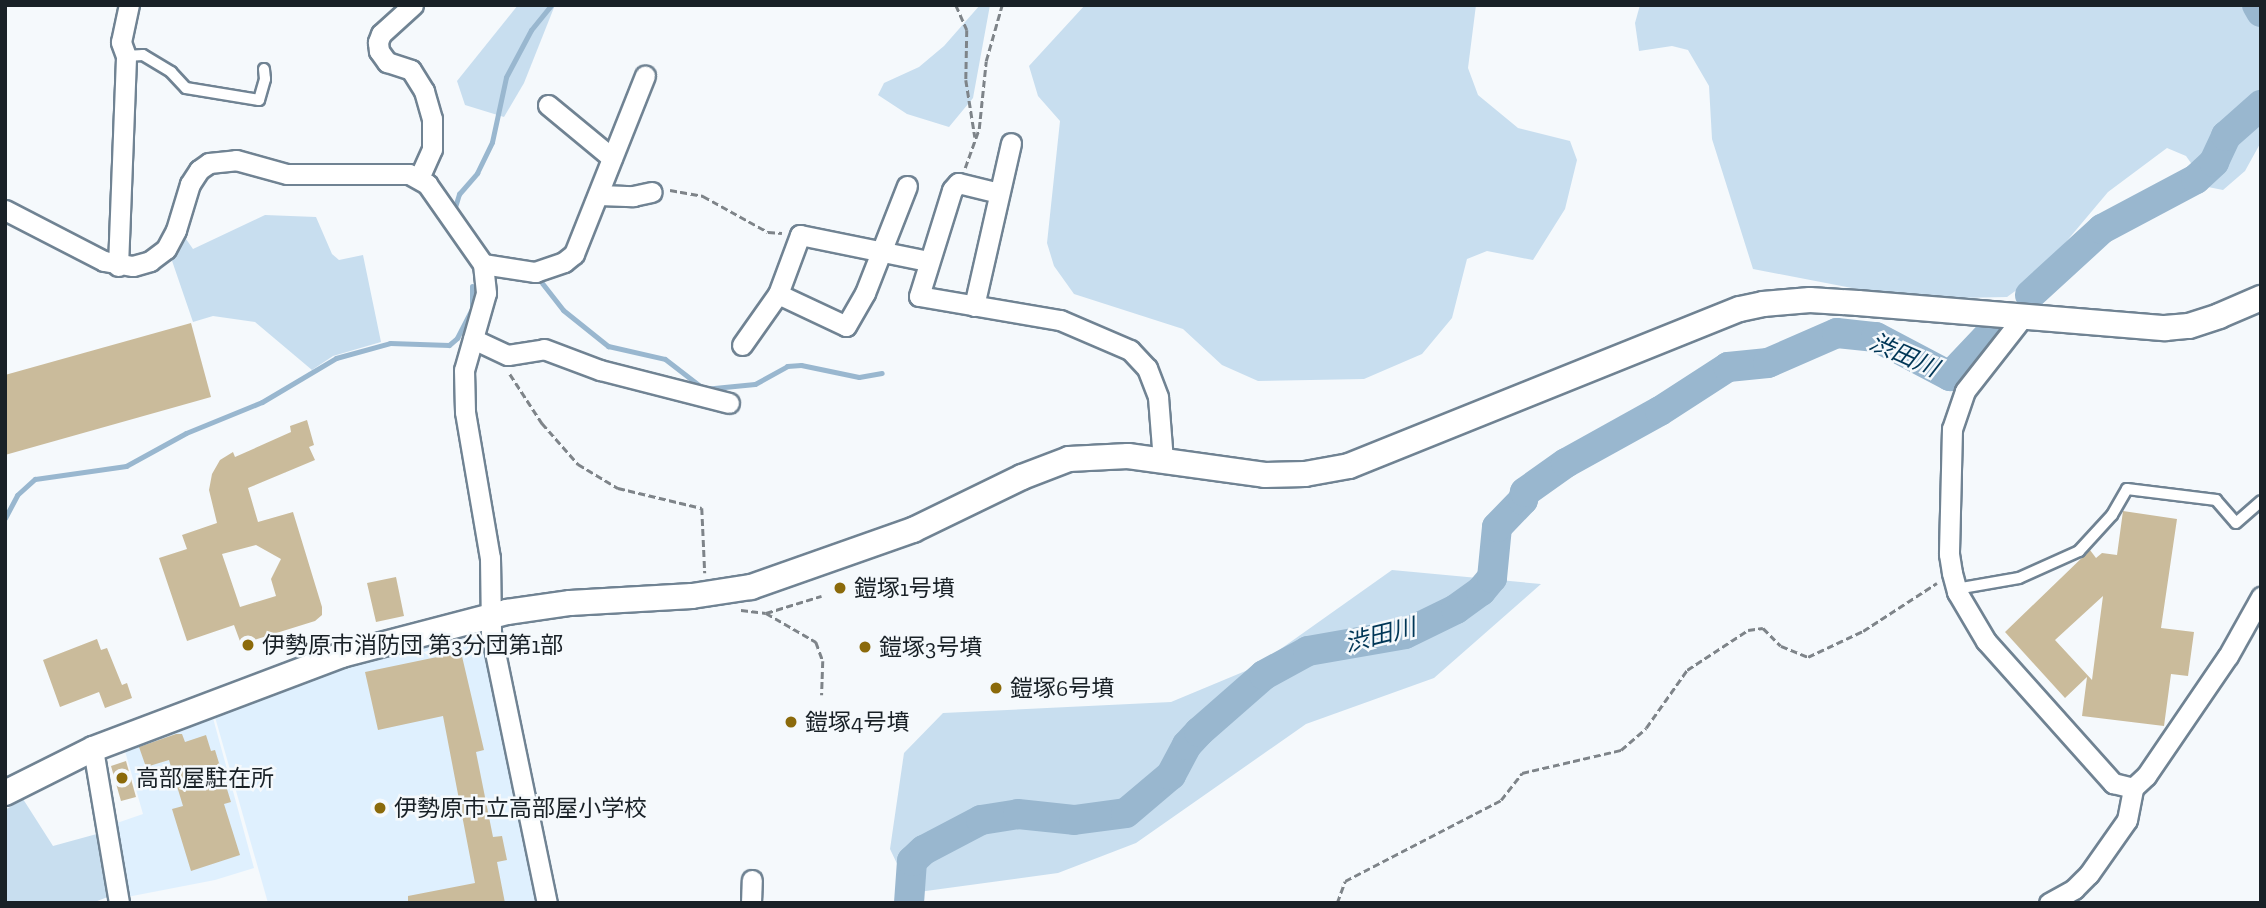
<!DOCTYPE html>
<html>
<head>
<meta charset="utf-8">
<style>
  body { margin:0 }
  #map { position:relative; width:2266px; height:908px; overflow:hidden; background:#f5f9fc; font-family:"Zilla Slab","Noto Sans JP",serif }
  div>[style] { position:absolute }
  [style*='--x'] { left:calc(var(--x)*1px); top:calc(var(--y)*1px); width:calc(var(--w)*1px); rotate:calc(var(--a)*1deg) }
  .built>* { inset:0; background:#dff0fe }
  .green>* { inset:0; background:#c8deef }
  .stream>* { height:5px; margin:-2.5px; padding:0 2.5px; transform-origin:2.5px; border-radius:2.5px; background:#99b7cf }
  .river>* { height:30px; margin:-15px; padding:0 15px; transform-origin:15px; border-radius:15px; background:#99b7cf }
  .building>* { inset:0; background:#cabb9b }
  .path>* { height:2.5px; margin-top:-1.25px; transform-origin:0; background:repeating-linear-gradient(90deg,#7e8489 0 7px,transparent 0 10.5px) }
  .roads { filter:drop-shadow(2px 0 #708393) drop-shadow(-2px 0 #708393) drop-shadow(0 2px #708393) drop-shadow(0 -2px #708393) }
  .service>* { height:10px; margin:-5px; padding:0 5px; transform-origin:5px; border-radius:5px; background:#fff }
  .minor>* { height:19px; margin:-9.5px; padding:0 9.5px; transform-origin:9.5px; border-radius:9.5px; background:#fff }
  .tertiary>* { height:24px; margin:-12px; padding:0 12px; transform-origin:12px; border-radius:12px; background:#fff }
  .dots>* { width:19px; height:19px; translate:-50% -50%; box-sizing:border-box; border:4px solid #f5f9fc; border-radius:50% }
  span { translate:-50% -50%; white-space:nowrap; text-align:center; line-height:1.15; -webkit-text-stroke:5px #f5f9fc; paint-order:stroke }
  .poi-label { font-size:23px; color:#192127 }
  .left { translate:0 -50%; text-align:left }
  .water-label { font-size:24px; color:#003656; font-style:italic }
  .frame { position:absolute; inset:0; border:7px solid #192127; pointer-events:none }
</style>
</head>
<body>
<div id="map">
  <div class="built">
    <div style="clip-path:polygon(474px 636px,485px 642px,541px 903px,268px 903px,215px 717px,341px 668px)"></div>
    <div style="clip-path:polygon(213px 718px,254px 868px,215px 880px,122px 898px,114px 824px,143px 814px,125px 751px)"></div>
  </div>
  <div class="green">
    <div style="clip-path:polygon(518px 5px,555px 5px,524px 83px,504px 117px,465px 105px,457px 81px)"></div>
    <div style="clip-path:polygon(980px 5px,990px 5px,973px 98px,949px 127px,907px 114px,878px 95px,884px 83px,919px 67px,944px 46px)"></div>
    <div style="clip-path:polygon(1085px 5px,1476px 5px,1468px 68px,1478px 95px,1518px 128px,1570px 141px,1577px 160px,1565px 209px,1533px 260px,1487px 251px,1467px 259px,1452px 318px,1422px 354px,1364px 379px,1258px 381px,1222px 365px,1183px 329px,1074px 294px,1054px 266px,1047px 243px,1060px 121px,1038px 96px,1029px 66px)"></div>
    <div style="clip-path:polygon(1640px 5px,2261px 5px,2261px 142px,2245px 171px,2223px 190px,2208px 187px,2186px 156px,2167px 148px,2108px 192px,2039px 274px,2007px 297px,1909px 299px,1753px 269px,1712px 139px,1709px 86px,1688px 50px,1672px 46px,1639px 51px,1635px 23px)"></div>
    <div style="clip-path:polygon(265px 215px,316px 217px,332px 254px,339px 260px,363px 255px,381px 342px,333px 356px,312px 370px,255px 322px,213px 316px,193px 322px,169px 252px,186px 239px,193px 249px)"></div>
    <div style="clip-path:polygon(1392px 570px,1541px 584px,1434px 678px,1306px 724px,1136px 843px,1058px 873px,911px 893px,890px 849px,904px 753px,943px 713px,1171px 702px,1255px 667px)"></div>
    <div style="clip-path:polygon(23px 799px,53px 846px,104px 832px,113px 895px,92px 903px,5px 903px,5px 810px)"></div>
  </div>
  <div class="stream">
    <div style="--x:455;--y:207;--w:14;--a:-73"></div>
    <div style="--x:459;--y:194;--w:28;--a:-49"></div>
    <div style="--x:477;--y:173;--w:34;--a:-64"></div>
    <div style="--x:492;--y:142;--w:66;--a:-77.8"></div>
    <div style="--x:506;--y:77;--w:53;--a:-62"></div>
    <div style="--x:531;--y:30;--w:32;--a:-51"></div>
    <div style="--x:542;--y:283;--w:34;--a:52"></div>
    <div style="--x:563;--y:310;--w:58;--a:38.7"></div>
    <div style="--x:608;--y:346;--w:58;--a:12.8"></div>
    <div style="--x:665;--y:359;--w:49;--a:37.6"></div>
    <div style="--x:704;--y:389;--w:51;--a:-5.6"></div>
    <div style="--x:755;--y:384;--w:37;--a:-29"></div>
    <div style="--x:787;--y:366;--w:14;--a:-4"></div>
    <div style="--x:801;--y:365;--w:59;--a:11.7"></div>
    <div style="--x:859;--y:377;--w:23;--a:-10"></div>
    <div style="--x:5;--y:518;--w:26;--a:-62"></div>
    <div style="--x:17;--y:495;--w:24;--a:-42"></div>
    <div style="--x:35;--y:479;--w:92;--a:-8.1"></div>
    <div style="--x:126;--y:466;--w:68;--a:-28.8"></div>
    <div style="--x:186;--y:433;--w:82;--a:-22.2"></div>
    <div style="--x:262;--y:402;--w:86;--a:-30.7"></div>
    <div style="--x:336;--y:358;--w:56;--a:-15.5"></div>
    <div style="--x:390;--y:343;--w:59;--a:1.9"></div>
    <div style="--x:449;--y:345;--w:11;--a:-41"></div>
    <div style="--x:457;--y:338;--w:33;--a:-63"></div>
    <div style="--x:472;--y:309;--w:23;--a:-90"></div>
  </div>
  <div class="river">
    <div style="--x:2257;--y:5;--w:8;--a:60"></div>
    <div style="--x:2030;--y:295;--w:98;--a:-42.5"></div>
    <div style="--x:2102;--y:229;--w:106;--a:-28"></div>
    <div style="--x:2196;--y:179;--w:25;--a:-43"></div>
    <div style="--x:2214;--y:162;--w:29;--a:-65"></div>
    <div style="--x:2226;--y:136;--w:47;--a:-41.5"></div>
    <div style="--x:909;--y:903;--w:42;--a:-85.9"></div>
    <div style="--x:912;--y:861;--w:16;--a:-43"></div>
    <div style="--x:924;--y:850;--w:64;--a:-27.8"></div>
    <div style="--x:981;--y:820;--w:37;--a:-9"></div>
    <div style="--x:1018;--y:814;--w:56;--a:6.1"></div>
    <div style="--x:1074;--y:820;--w:52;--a:-7.7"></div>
    <div style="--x:1126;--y:813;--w:59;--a:-40.2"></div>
    <div style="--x:1171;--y:775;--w:34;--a:-62"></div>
    <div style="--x:1187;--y:745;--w:18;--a:-47"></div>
    <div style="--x:1199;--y:732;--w:86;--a:-41.2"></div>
    <div style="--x:1264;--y:675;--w:50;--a:-28.6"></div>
    <div style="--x:1308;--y:651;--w:98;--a:-9.9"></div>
    <div style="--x:1405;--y:634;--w:57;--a:-26.1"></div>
    <div style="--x:1456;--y:609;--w:31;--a:-36"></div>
    <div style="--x:1481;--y:591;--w:17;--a:-50"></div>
    <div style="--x:1492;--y:578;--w:51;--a:-84.4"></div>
    <div style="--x:1497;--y:527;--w:37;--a:-46"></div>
    <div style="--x:1523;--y:500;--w:8;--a:-76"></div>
    <div style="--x:1525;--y:492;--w:50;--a:-35.3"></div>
    <div style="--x:1566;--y:463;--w:107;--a:-29"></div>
    <div style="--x:1660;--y:411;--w:81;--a:-32.9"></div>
    <div style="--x:1728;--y:367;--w:40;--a:-5.7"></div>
    <div style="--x:1768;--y:363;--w:75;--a:-23.5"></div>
    <div style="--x:1837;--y:333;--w:39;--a:6"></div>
    <div style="--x:1876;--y:337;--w:84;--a:27.8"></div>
    <div style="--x:1950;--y:376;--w:55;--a:-46.5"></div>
  </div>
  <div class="building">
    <div style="clip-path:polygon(191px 323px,211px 397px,5px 455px,5px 375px)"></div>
    <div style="clip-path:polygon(evenodd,307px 420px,314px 445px,309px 447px,315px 460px,248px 488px,258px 522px,293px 512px,322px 607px,322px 615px,315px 621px,241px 644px,234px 625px,187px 641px,159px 558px,187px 549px,182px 535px,217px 523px,209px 490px,212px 474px,220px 460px,233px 452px,235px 457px,291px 432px,290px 426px,307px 420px,256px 545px,281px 559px,271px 579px,276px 596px,240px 607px,222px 554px,256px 545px)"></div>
    <div style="clip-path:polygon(evenodd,2123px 511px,2177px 519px,2161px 628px,2194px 632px,2188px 676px,2171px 674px,2164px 726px,2082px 716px,2087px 677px,2065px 698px,2005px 632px,2090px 550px,2096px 558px,2102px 553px,2117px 555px,2123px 511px,2103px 596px,2092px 680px,2055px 640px,2103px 596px)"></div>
    <div style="clip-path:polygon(396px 577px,404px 616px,376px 622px,367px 583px)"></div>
    <div style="clip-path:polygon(97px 639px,101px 650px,107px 648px,122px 685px,127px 683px,132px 698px,105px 708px,99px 692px,60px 707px,43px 660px)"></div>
    <div style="clip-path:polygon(461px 652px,484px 750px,476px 752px,493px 837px,502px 836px,507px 860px,497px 862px,505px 903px,408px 903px,408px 896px,475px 883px,443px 716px,378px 730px,365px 672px)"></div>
    <div style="clip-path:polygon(176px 734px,182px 734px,185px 742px,206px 735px,211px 751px,215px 750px,231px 802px,224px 804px,240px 855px,191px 871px,172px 809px,183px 806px,169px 760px,146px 767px,139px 747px)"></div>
    <div style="clip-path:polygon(126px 761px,136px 797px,121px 801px,111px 766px)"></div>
  </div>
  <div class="path">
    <div style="--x:956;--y:5;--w:27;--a:66"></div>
    <div style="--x:967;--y:30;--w:50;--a:91.1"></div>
    <div style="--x:966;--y:80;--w:58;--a:81"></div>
    <div style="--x:965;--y:168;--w:41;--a:-70.3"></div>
    <div style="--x:979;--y:129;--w:68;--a:-84.1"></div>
    <div style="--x:986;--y:61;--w:58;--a:-74.1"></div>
    <div style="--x:670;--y:190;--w:34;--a:10"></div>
    <div style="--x:703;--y:196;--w:74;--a:29"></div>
    <div style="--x:768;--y:232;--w:14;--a:4"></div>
    <div style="--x:510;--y:374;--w:59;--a:56.9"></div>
    <div style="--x:542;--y:423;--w:55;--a:48.7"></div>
    <div style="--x:578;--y:464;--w:47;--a:31"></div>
    <div style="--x:618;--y:488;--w:86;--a:13.4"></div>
    <div style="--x:702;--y:508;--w:65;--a:87.4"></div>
    <div style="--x:741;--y:610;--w:25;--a:7"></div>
    <div style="--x:766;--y:613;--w:58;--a:30.1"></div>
    <div style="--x:816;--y:642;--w:20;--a:70"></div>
    <div style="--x:823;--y:661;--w:34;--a:92"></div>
    <div style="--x:766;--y:613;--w:58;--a:-17.2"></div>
    <div style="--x:1337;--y:903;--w:23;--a:-70"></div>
    <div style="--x:1345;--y:881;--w:176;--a:-27.4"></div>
    <div style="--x:1501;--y:800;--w:34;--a:-52"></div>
    <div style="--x:1522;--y:773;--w:102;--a:-13.1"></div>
    <div style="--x:1621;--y:750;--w:33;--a:-41"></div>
    <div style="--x:1646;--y:728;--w:71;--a:-54.7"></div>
    <div style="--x:1687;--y:670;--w:73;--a:-33.3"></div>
    <div style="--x:1748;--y:630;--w:15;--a:-8"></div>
    <div style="--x:1763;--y:628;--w:25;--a:45"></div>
    <div style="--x:1781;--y:646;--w:29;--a:22"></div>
    <div style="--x:1808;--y:657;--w:61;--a:-25.3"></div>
    <div style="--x:1863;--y:631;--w:88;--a:-33"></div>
  </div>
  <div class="roads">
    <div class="service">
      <div style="--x:126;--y:56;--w:17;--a:-3"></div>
      <div style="--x:143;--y:55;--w:33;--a:31"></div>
      <div style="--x:171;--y:72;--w:22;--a:47"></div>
      <div style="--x:186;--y:88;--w:74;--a:9.3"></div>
      <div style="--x:259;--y:100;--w:22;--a:-74"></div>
      <div style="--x:265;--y:79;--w:10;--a:-96"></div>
      <div style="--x:1956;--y:589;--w:64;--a:-9.9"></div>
      <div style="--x:2019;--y:578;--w:66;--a:-24.2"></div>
      <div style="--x:2079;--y:551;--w:49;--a:-47.5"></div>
      <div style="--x:2112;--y:515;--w:30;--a:-60"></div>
      <div style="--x:2127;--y:489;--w:90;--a:7"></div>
      <div style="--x:2216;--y:500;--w:30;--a:49"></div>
      <div style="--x:2236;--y:523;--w:33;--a:-41"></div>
    </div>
    <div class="minor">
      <div style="--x:413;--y:5;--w:43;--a:137.8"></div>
      <div style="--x:381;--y:34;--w:9;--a:111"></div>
      <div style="--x:378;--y:42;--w:9;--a:84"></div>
      <div style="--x:379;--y:51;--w:14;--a:54"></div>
      <div style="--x:387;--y:62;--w:25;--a:18"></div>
      <div style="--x:411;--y:70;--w:25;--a:58"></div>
      <div style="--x:424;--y:91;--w:29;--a:74"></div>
      <div style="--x:432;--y:119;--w:30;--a:90"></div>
      <div style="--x:432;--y:149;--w:32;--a:114"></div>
      <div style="--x:548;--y:105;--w:83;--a:39.6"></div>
      <div style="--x:999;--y:193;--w:42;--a:-166.3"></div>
      <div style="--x:958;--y:183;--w:9;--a:131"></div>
      <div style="--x:952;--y:190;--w:111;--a:107.3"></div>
      <div style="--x:919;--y:296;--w:143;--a:9.7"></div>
      <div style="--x:1060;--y:320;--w:76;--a:23.2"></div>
      <div style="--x:1130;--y:350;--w:25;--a:47"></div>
      <div style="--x:1147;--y:368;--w:31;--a:69"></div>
      <div style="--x:1158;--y:397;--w:64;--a:85.5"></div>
      <div style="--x:599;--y:195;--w:34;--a:2"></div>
      <div style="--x:633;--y:196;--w:19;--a:-12"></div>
      <div style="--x:5;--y:210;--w:111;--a:27.3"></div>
      <div style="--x:104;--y:261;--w:29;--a:10"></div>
      <div style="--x:133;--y:266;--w:18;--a:-16"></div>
      <div style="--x:150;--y:261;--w:20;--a:-37"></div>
      <div style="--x:166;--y:249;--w:21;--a:-62"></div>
      <div style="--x:176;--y:230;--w:48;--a:-73.1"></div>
      <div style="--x:190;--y:184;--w:17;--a:-57"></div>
      <div style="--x:199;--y:170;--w:12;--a:-35"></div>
      <div style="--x:209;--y:163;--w:27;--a:-6"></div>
      <div style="--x:236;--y:160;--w:53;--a:15.4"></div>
      <div style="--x:287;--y:174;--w:122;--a:0"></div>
      <div style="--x:409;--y:174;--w:21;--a:29"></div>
      <div style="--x:427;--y:184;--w:98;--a:55"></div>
      <div style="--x:483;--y:264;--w:29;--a:84"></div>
      <div style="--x:486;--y:293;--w:80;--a:105.9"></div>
      <div style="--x:464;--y:370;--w:42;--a:88.6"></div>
      <div style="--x:465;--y:412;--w:148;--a:80.3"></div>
      <div style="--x:490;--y:558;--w:75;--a:89.2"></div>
      <div style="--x:491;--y:633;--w:276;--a:78.3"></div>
      <div style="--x:483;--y:264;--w:53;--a:8.7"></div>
      <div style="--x:535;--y:272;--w:31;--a:-19"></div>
      <div style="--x:564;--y:262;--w:13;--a:-39"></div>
      <div style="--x:574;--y:254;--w:192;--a:-68.3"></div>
      <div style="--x:118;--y:266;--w:210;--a:-87.8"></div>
      <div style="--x:126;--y:56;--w:15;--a:-110"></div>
      <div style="--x:121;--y:42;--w:38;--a:-78"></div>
      <div style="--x:778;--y:294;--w:75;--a:25.2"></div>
      <div style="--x:846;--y:326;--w:38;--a:-60"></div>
      <div style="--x:865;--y:293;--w:115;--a:-68.6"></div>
      <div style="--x:974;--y:306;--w:167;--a:-77.2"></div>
      <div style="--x:2023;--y:317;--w:94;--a:128.1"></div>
      <div style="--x:1965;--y:391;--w:40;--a:108.9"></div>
      <div style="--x:1952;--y:429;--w:125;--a:91.4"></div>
      <div style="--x:1949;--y:554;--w:19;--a:81"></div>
      <div style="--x:1952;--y:573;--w:20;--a:75"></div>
      <div style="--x:1957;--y:592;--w:57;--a:59.4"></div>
      <div style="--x:1986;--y:641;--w:191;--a:48.2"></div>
      <div style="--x:2113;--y:783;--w:21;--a:14"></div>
      <div style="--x:2133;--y:788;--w:18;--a:-43"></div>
      <div style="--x:2146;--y:776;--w:145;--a:-55.7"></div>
      <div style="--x:2228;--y:656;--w:68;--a:-60.8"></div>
      <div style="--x:473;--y:339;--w:38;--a:25"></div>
      <div style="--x:508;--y:355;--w:36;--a:-9"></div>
      <div style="--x:544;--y:349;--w:60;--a:20.6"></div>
      <div style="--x:600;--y:370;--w:133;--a:14.3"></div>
      <div style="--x:742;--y:345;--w:62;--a:-54.8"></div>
      <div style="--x:778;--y:294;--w:63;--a:-69.6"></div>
      <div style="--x:800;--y:235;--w:131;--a:11.5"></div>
      <div style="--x:93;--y:749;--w:156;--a:80.4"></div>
      <div style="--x:751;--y:903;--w:23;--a:-88"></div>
      <div style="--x:2049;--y:903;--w:29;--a:-29"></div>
      <div style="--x:2074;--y:889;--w:21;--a:-45"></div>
      <div style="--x:2089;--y:874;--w:66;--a:-54.9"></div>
      <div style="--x:2127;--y:820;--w:33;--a:-79"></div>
    </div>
    <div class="tertiary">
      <div style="--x:5;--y:793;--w:98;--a:-26.6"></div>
      <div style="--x:93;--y:749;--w:266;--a:-20.7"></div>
      <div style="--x:342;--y:655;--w:171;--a:-14.6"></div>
      <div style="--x:507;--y:612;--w:64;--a:-8.1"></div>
      <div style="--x:570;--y:603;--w:122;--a:-3.3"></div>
      <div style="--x:692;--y:596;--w:60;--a:-8.7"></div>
      <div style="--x:751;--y:587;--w:172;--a:-19.4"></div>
      <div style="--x:913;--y:530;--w:121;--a:-25.9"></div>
      <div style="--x:1022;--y:477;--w:50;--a:-21"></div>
      <div style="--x:1069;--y:459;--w:59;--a:-2.9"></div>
      <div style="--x:1128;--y:456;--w:138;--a:7.9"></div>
      <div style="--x:1265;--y:475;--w:40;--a:-1.4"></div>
      <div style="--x:1305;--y:474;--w:45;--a:-10.3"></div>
      <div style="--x:1349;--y:466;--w:421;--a:-21.9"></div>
      <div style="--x:1740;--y:309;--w:24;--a:-12"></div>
      <div style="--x:1763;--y:304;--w:47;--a:-4.9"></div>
      <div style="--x:1810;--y:300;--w:48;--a:3.6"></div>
      <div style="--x:1858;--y:303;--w:308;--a:4.7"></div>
      <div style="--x:2165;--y:328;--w:24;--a:-5"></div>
      <div style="--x:2189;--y:326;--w:32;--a:-18"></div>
      <div style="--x:2219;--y:316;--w:46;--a:-23.2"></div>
    </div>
  </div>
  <div class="dots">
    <div style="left:840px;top:588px;background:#8b6a0b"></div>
    <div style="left:248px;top:645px;background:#8b6a0b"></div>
    <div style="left:865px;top:647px;background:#8b6a0b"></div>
    <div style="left:996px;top:688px;background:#8b6a0b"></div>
    <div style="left:791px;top:722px;background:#8b6a0b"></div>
    <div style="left:122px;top:778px;background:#8b6a0b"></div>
    <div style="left:380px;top:808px;background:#8b6a0b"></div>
  </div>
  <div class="poi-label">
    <span class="left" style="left:854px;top:588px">鎧塚1号墳</span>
    <span class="left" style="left:262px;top:645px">伊勢原市消防団 第3分団第1部</span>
    <span class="left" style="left:879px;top:647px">鎧塚3号墳</span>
    <span class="left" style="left:1010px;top:688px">鎧塚6号墳</span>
    <span class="left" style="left:805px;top:722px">鎧塚4号墳</span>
    <span class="left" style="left:136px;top:778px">高部屋駐在所</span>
    <span class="left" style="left:394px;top:808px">伊勢原市立高部屋小学校</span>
  </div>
  <div class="water-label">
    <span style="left:1904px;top:355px;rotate:24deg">渋田川</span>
    <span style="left:1380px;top:635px;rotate:-14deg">渋田川</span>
  </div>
  <div class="frame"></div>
</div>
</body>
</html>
